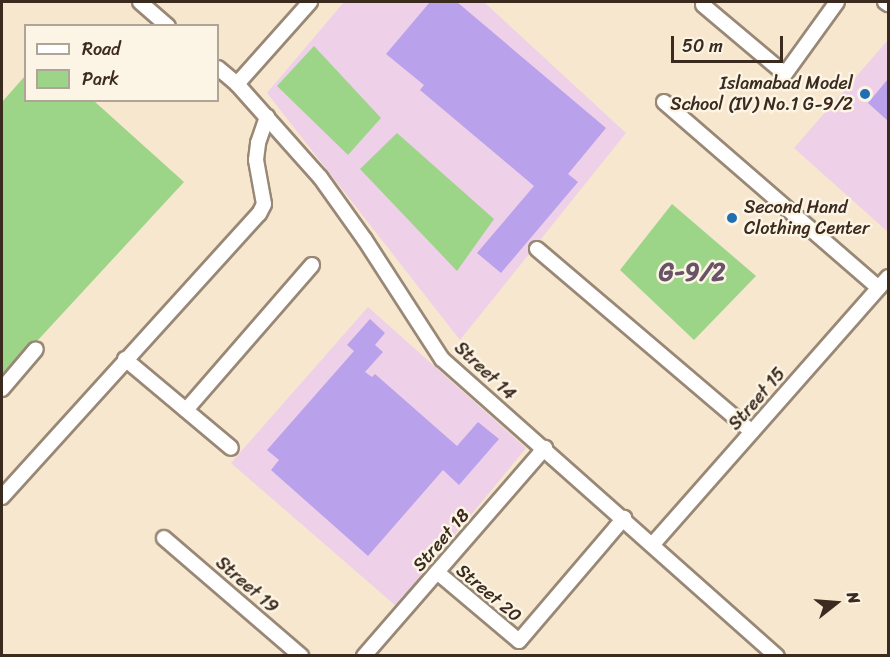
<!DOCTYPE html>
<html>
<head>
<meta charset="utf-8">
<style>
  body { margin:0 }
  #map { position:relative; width:890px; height:657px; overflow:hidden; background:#f7e7cf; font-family:Sriracha,sans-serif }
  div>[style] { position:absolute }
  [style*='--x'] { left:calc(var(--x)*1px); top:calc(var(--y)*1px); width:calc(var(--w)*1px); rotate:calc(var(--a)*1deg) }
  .built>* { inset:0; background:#eed0e8 }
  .green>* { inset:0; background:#9cd588 }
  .building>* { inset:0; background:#baa1eb }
  .roads { filter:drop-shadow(2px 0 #998876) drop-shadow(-2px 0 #998876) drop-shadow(0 2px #998876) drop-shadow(0 -2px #998876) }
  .street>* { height:14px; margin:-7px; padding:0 7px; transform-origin:7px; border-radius:7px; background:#fff }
  .dots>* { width:16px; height:16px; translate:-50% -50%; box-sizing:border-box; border:3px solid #fcf5e5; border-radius:50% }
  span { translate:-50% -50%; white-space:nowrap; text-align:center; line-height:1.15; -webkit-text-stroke:5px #fcf5e5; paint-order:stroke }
  .poi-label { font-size:18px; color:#3b2a1e }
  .right { translate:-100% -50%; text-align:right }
  .left { translate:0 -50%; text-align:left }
  .street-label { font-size:18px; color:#3b2a1e }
  .district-label { font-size:24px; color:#675466; font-weight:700 }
  .frame { position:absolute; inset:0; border:3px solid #3b2a1e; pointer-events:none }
  .legend { position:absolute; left:24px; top:24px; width:195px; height:78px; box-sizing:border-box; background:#fcf5e5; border:2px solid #afa495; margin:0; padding:8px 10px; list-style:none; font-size:18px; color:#3b2a1e }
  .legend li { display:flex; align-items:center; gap:12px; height:30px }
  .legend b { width:30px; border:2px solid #afa495 }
  .north { position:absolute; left:806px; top:573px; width:60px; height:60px; -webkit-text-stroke:4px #fcf5e5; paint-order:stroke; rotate:73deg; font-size:16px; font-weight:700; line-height:24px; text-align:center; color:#3b2a1e }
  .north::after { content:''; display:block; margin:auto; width:21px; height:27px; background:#3b2a1e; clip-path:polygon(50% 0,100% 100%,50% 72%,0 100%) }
  .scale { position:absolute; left:671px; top:36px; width:112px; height:27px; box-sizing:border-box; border:3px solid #3b2a1e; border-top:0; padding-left:8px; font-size:18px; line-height:21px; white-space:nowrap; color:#3b2a1e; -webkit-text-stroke:4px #fcf5e5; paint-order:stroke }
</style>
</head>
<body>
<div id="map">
  <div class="built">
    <div style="clip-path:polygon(344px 2px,484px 2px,626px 133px,460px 340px,267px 93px)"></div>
    <div style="clip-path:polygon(888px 40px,888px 232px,794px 148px)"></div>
    <div style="clip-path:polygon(368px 307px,526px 448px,396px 606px,231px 463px)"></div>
  </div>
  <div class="green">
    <div style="clip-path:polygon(314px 46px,381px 118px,348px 155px,277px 86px)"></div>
    <div style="clip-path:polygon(25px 76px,26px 100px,94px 101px,184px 182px,2px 379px,2px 102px)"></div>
    <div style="clip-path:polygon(397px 133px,494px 219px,457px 271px,360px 169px)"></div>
    <div style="clip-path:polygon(672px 204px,756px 276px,694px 340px,620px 270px)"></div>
  </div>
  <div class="building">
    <div style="clip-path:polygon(430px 2px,457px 2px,606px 128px,568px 174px,578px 182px,501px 273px,477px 253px,534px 186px,420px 90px,424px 85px,386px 54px)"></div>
    <div style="clip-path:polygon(888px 79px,888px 121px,868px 103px)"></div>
    <div style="clip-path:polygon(370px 319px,385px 333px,375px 345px,383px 352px,365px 372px,372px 377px,375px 374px,457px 446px,478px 422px,499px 439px,459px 485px,443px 470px,368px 556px,271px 470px,279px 460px,267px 450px,354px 351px,347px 345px)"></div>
  </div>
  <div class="roads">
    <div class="street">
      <div style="--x:140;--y:2;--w:37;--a:41"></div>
      <div style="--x:885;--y:2;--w:4;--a:34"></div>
      <div style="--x:703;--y:5;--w:107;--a:40.1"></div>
      <div style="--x:785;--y:74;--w:89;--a:-54.2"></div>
      <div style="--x:218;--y:68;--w:25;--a:40"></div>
      <div style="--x:237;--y:84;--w:125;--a:48.3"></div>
      <div style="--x:320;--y:177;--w:77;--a:54.5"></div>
      <div style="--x:365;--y:240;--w:142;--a:57.1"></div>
      <div style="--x:442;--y:359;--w:448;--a:41.6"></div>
      <div style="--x:237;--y:84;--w:110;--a:-48.3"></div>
      <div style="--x:664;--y:102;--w:284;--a:40.9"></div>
      <div style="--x:537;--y:249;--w:282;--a:40.4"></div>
      <div style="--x:125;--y:359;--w:138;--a:40"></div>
      <div style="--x:2;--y:389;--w:52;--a:-49.6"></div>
      <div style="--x:186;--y:410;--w:192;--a:-49"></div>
      <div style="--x:2;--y:497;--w:382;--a:-47.8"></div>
      <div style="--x:259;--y:214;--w:11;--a:-63"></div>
      <div style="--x:264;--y:204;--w:45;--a:-100.3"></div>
      <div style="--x:256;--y:160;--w:17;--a:-83"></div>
      <div style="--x:258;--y:143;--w:28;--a:-71"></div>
      <div style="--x:164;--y:538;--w:181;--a:40.7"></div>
      <div style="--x:653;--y:544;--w:356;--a:-48.6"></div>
      <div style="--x:437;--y:572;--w:107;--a:40.1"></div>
      <div style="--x:519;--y:641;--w:162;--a:-49.5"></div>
      <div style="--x:364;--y:656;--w:276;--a:-49"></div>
    </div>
  </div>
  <div class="dots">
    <div style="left:865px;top:94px;background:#1f6fb2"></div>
    <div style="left:732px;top:218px;background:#1f6fb2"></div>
  </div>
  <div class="poi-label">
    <span class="right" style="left:853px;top:94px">Islamabad Model<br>School (IV) No.1 G-9/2</span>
    <span class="left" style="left:744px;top:218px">Second Hand<br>Clothing Center</span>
  </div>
  <div class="street-label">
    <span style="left:485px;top:371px;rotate:43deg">Street 14</span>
    <span style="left:757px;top:399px;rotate:-49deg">Street 15</span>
    <span style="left:441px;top:540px;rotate:-49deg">Street 18</span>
    <span style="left:247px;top:585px;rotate:41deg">Street 19</span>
    <span style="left:489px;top:593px;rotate:40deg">Street 20</span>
  </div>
  <div class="district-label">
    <span style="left:692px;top:273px">G-9/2</span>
  </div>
  <div class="frame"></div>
  <ul class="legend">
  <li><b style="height:8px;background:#fff"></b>Road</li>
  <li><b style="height:16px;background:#9cd588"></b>Park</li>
  </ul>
  <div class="north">N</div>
  <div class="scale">50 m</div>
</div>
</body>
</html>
